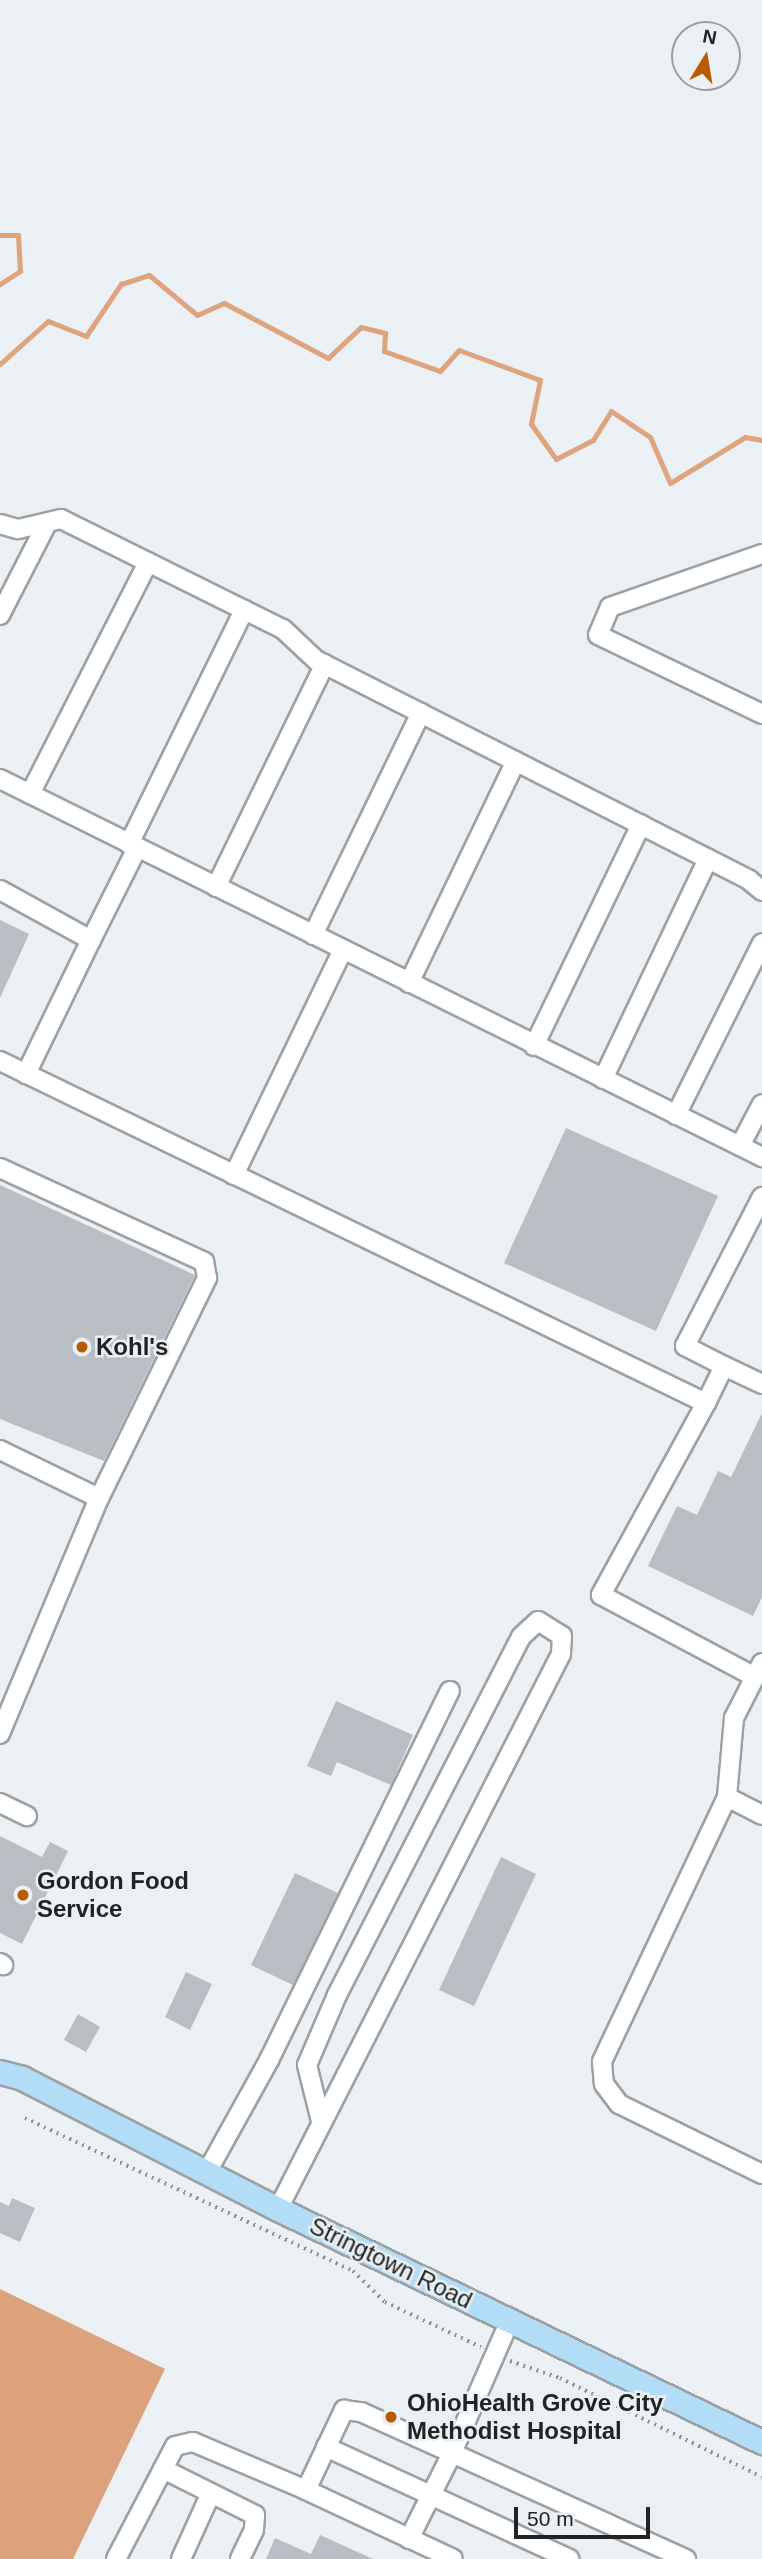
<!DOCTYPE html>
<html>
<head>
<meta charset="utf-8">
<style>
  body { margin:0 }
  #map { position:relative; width:762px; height:2559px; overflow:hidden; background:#eaf0f4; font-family:Helvetica,sans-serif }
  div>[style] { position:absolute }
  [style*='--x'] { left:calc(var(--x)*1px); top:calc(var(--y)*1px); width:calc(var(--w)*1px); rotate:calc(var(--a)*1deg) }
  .forest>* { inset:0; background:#dba27d }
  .stream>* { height:5px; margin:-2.5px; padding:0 2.5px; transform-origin:2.5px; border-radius:2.5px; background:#dda47e }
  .building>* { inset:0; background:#b8bec3 }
  .path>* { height:3.5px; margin-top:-1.75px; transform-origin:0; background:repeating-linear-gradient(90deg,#8f9396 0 2px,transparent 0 7px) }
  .roads { filter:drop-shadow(2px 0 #9ba1a5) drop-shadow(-2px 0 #9ba1a5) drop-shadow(0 2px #9ba1a5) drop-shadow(0 -2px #9ba1a5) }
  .minor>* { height:18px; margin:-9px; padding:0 9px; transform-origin:9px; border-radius:9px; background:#fff }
  .major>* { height:23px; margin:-11.5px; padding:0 11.5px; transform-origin:11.5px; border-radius:11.5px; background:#b3dcf7 }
  .dots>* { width:19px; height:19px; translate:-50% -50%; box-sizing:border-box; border:4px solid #eaf0f4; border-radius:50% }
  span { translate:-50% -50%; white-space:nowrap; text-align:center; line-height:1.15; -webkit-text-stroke:5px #eaf0f4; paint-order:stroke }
  .poi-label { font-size:24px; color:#212324; font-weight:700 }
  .left { translate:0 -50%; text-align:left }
  .street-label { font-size:24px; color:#212324 }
  .north { position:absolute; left:671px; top:21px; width:70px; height:70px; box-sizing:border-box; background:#eaf0f4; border:2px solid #9a9ea1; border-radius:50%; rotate:11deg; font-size:19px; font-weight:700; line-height:28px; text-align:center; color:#212324 }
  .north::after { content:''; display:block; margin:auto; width:24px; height:32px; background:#b75c00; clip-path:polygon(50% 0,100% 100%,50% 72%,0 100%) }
  .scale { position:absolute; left:514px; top:2507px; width:136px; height:32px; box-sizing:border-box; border:4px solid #212324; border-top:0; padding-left:9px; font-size:21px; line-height:24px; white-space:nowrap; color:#212324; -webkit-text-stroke:5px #eaf0f4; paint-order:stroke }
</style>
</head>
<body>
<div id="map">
  <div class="forest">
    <div style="clip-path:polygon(0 2289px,165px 2369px,73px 2559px,0 2559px)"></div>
  </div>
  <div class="stream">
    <div style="--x:0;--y:235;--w:18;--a:0"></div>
    <div style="--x:18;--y:235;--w:36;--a:87"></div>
    <div style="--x:20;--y:271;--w:24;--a:147"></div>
    <div style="--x:0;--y:364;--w:64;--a:-41.9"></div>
    <div style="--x:48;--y:321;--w:41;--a:21.5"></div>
    <div style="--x:86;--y:336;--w:63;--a:-56.1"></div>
    <div style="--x:121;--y:284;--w:29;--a:-18"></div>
    <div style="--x:149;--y:275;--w:62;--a:39.8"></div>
    <div style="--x:197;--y:315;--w:30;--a:-24"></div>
    <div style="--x:224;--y:303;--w:118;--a:27.9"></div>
    <div style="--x:328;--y:358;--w:45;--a:-43.2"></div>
    <div style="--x:361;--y:327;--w:25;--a:14"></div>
    <div style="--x:385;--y:333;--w:18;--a:93"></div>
    <div style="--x:384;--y:351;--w:59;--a:19.7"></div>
    <div style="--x:440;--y:371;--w:28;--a:-48"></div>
    <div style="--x:459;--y:350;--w:86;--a:20.3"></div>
    <div style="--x:540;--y:380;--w:45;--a:101.6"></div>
    <div style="--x:531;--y:424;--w:43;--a:54.5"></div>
    <div style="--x:556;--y:459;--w:42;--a:-27.2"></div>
    <div style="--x:593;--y:440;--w:34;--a:-58"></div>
    <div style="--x:611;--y:411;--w:47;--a:33.7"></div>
    <div style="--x:650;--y:437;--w:50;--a:66.5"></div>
    <div style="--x:670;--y:483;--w:88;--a:-31.5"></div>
    <div style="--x:745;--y:437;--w:17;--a:10"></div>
  </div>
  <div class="building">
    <div style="clip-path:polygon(0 920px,29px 934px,0 998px)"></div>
    <div style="clip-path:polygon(566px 1128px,718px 1196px,656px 1331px,504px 1263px)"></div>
    <div style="clip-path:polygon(0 1185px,195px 1275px,104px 1461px,0 1419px)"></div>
    <div style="clip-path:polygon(762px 1413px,762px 1597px,753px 1616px,648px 1566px,677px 1506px,697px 1515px,718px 1471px,731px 1477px)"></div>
    <div style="clip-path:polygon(336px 1701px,413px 1735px,391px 1785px,337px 1762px,331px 1776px,307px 1766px)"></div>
    <div style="clip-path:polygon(0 1836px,42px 1857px,50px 1842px,68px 1851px,22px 1944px,0 1933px)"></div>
    <div style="clip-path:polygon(501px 1857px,536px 1874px,474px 2006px,439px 1990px)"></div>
    <div style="clip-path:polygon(295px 1873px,338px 1893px,293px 1985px,251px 1965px)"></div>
    <div style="clip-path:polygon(186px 1972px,212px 1984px,190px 2030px,165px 2017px)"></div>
    <div style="clip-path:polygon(78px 2014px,100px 2027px,86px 2052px,64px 2040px)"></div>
    <div style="clip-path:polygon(12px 2198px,35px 2208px,20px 2242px,0 2233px,0 2202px,9px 2206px)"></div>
    <div style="clip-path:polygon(320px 2535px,373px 2559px,266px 2559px,275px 2538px,311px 2554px)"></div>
  </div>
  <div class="path">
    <div style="--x:25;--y:2118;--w:362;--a:25"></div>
    <div style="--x:353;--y:2271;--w:45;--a:44.1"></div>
    <div style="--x:385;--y:2302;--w:106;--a:25.1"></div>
    <div style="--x:510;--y:2361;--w:53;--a:18.8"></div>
    <div style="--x:560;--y:2378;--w:225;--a:26.1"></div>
  </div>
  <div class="roads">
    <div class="minor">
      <div style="--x:0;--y:524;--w:19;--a:16"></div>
      <div style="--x:18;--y:529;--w:44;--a:-13.1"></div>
      <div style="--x:61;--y:519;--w:248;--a:26.4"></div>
      <div style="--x:283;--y:629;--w:45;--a:43.2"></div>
      <div style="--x:316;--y:660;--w:486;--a:26.9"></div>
      <div style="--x:749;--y:880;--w:17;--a:40"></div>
      <div style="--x:762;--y:554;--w:161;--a:160.8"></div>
      <div style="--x:610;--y:607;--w:30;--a:113"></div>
      <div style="--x:598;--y:635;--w:182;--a:25.7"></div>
      <div style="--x:0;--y:615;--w:103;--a:-62.9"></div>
      <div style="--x:0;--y:779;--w:851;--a:26.38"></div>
      <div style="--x:30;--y:794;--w:260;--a:-63"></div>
      <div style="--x:129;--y:844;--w:261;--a:-63.8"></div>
      <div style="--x:216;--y:887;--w:248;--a:-64"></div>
      <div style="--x:0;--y:890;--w:104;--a:28.8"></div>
      <div style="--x:91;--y:940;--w:149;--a:115.9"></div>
      <div style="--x:313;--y:935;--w:247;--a:-64.1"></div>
      <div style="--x:91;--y:940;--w:103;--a:-63.4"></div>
      <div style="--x:409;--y:983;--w:246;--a:-64.3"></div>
      <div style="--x:534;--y:1046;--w:246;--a:-64.2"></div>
      <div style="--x:0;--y:1061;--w:784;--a:25.85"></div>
      <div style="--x:706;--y:1403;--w:41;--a:-64.1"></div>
      <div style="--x:724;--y:1366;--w:42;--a:25.3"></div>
      <div style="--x:603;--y:1079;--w:244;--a:-64.5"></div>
      <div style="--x:676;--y:1115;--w:192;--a:-63.4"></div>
      <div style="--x:740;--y:1146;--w:47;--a:-62.4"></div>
      <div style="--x:0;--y:1168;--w:225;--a:24.7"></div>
      <div style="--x:204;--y:1262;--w:16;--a:79"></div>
      <div style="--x:207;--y:1278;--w:245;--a:116.1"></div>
      <div style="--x:234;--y:1175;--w:250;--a:-64.2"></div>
      <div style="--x:724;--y:1366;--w:44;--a:-152.9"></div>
      <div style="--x:685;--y:1346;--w:168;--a:-62.7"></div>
      <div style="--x:706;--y:1403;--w:219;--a:118.7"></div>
      <div style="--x:601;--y:1595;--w:174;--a:28"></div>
      <div style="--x:0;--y:1450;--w:110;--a:25.9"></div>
      <div style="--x:99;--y:1498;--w:256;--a:112.8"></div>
      <div style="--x:762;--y:1663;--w:62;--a:117"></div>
      <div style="--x:734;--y:1718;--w:79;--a:95.1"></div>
      <div style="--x:727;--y:1797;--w:293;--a:115.3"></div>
      <div style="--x:602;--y:2062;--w:22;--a:85"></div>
      <div style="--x:604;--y:2084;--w:25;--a:53"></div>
      <div style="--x:619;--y:2104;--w:159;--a:26.1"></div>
      <div style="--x:727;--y:1797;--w:39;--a:27"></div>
      <div style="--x:0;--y:1803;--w:30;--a:26"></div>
      <div style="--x:0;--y:1963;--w:4;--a:34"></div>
      <div style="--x:207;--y:2172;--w:128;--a:-61"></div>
      <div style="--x:269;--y:2060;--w:411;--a:-63.9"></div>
      <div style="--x:278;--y:2209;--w:623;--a:-62.98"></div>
      <div style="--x:561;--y:1654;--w:18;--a:-87"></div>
      <div style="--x:562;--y:1636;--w:28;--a:-148"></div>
      <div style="--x:538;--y:1621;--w:23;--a:137"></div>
      <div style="--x:521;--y:1637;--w:403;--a:117.2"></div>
      <div style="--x:337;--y:1995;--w:76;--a:113.2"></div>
      <div style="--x:307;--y:2065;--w:58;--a:76"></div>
      <div style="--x:326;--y:2447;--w:268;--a:24.7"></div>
      <div style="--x:163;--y:2469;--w:103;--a:26.6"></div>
      <div style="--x:255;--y:2515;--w:15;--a:94"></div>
      <div style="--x:254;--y:2530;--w:32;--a:116"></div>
      <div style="--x:306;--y:2490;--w:162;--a:25.1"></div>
      <div style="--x:409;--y:2539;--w:96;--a:-63.4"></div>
      <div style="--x:452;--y:2453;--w:257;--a:24.4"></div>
      <div style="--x:116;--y:2559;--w:127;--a:-62.4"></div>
      <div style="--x:175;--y:2446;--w:18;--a:-13"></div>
      <div style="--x:193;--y:2442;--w:123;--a:23"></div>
      <div style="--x:306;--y:2490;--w:89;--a:-64.6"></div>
      <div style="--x:344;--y:2410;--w:17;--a:7"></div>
      <div style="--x:361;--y:2412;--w:100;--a:24.3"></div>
      <div style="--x:452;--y:2453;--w:145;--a:-66.4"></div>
      <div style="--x:181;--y:2559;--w:72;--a:-65.6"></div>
    </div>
    <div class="major">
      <div style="--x:0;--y:2072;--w:23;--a:15"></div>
      <div style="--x:22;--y:2078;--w:288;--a:27.1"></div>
      <div style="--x:278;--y:2209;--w:537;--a:25.71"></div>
    </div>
  </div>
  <div class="dots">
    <div style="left:82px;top:1347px;background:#b75c00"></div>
    <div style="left:23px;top:1895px;background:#b75c00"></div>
    <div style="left:391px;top:2417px;background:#b75c00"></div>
  </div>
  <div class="poi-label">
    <span class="left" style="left:96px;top:1347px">Kohl's</span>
    <span class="left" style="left:37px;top:1895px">Gordon Food<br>Service</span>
    <span class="left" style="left:407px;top:2417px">OhioHealth Grove City<br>Methodist Hospital</span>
  </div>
  <div class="street-label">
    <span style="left:391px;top:2263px;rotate:26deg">Stringtown Road</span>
  </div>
  <div class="north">N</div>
  <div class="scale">50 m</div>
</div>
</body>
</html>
